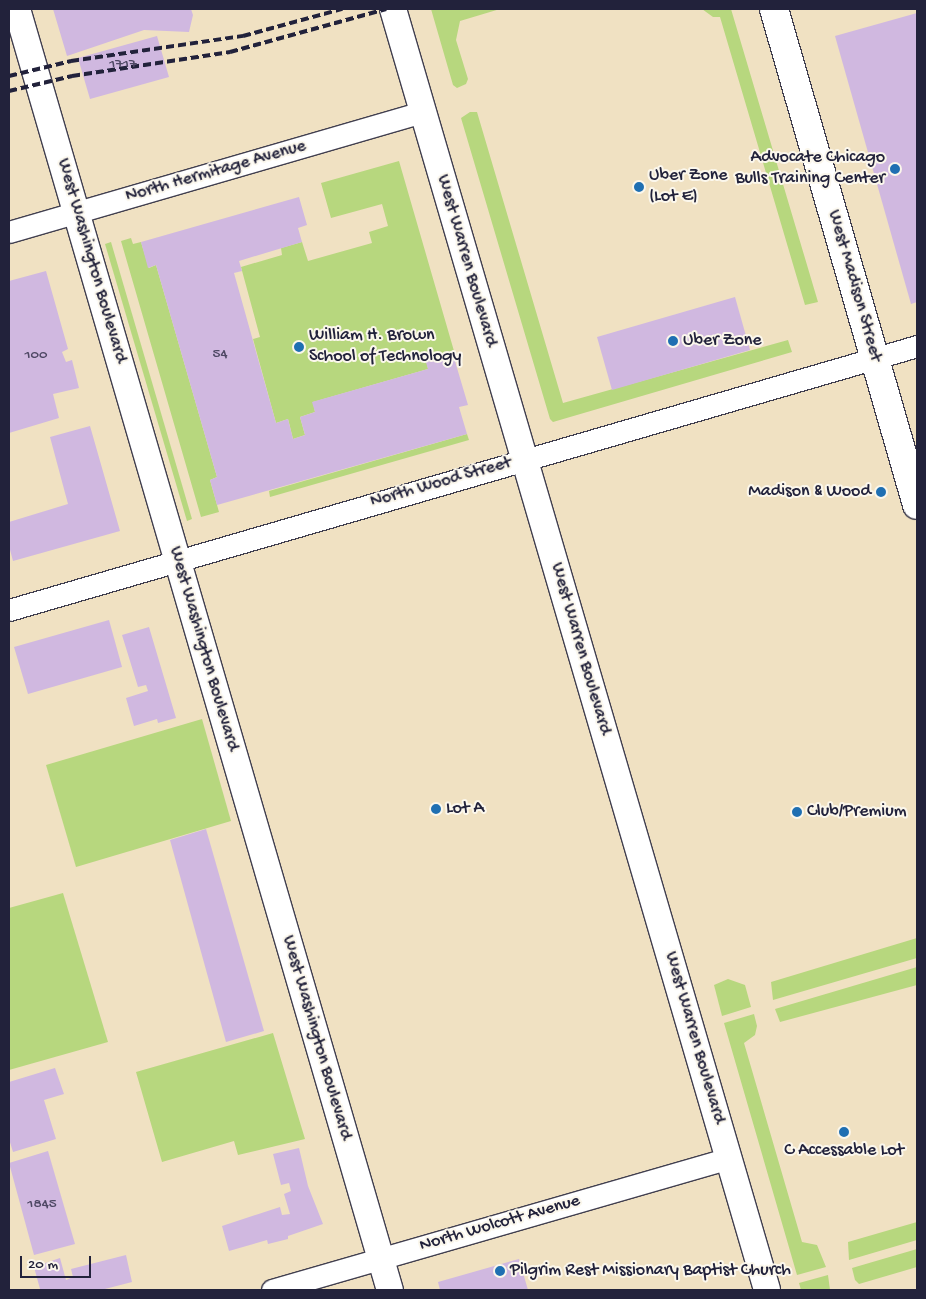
<!DOCTYPE html>
<html>
<head>
<meta charset="utf-8">
<style>
  body { margin:0 }
  #map { position:relative; width:926px; height:1299px; overflow:hidden; background:#f0e1c2; font-family:"Gochi Hand",sans-serif }
  div>[style] { position:absolute }
  [style*='--x'] { left:calc(var(--x)*1px); top:calc(var(--y)*1px); width:calc(var(--w)*1px); rotate:calc(var(--a)*1deg) }
  .green>* { inset:0; background:#b7d77e }
  .building>* { inset:0; background:#d0b8e0 }
  .roads { filter:drop-shadow(1px 0 #413f4f) drop-shadow(-1px 0 #413f4f) drop-shadow(0 1px #413f4f) drop-shadow(0 -1px #413f4f) }
  .minor>* { height:21px; margin:-10.5px; padding:0 10.5px; transform-origin:10.5px; border-radius:10.5px; background:#fff }
  .tertiary>* { height:26px; margin:-13px; padding:0 13px; transform-origin:13px; border-radius:13px; background:#fff }
  .secondary>* { height:28px; margin:-14px; padding:0 14px; transform-origin:14px; border-radius:14px; background:#fff }
  .rail>* { height:4px; margin-top:-2px; transform-origin:0; background:repeating-linear-gradient(90deg,#22223b 0 8px,transparent 0 12px) }
  .dots>* { width:14px; height:14px; translate:-50% -50%; box-sizing:border-box; border:2px solid #fbf7ec; border-radius:50% }
  span { translate:-50% -50%; white-space:nowrap; text-align:center; line-height:1.15; -webkit-text-stroke:4px #fbf7ec; paint-order:stroke }
  .number-label { font-size:15px; color:#4e4864 }
  .number-label span { -webkit-text-stroke-width:0 }
  .poi-label { font-size:18px; color:#22223b }
  .right { translate:-100% -50%; text-align:right }
  .left { translate:0 -50%; text-align:left }
  .street-label { font-size:18px; color:#22223b }
  .frame { position:absolute; inset:0; border:10px solid #22223b; pointer-events:none }
  .scale { position:absolute; left:20px; top:1256px; width:71px; height:22px; box-sizing:border-box; border:2px solid #22223b; border-top:0; padding-left:6px; font-size:15px; line-height:18px; white-space:nowrap; color:#22223b; -webkit-text-stroke:4px #fbf7ec; paint-order:stroke }
</style>
</head>
<body>
<div id="map">
  <div class="green">
    <div style="clip-path:polygon(431px 9px,500px 9px,460px 21px,456px 40px,468px 79px,466px 84px,457px 88px,453px 85px)"></div>
    <div style="clip-path:polygon(702px 9px,731px 9px,818px 302px,805px 305px,720px 17px,713px 17px)"></div>
    <div style="clip-path:polygon(470px 112px,477px 112px,563px 403px,788px 340px,792px 352px,553px 422px,550px 419px,461px 118px)"></div>
    <div style="clip-path:polygon(399px 161px,454px 351px,426px 359px,428px 369px,313px 402px,315px 412px,300px 417px,305px 435px,293px 439px,288px 419px,276px 423px,253px 339px,260px 337px,241px 267px,282px 255px,281px 248px,302px 242px,308px 261px,372px 243px,369px 232px,388px 226px,382px 204px,331px 218px,321px 183px)"></div>
    <div style="clip-path:polygon(131px 238px,133px 244px,141px 242px,149px 268px,156px 265px,217px 477px,210px 480px,219px 512px,201px 517px,121px 241px)"></div>
    <div style="clip-path:polygon(111px 242px,192px 519px,187px 521px,105px 244px)"></div>
    <div style="clip-path:polygon(467px 434px,469px 440px,270px 497px,269px 491px)"></div>
    <div style="clip-path:polygon(202px 719px,231px 821px,76px 867px,46px 765px)"></div>
    <div style="clip-path:polygon(63px 893px,108px 1042px,9px 1070px,9px 908px)"></div>
    <div style="clip-path:polygon(917px 938px,917px 958px,773px 1000px,771px 982px)"></div>
    <div style="clip-path:polygon(917px 967px,917px 985px,780px 1022px,775px 1009px)"></div>
    <div style="clip-path:polygon(728px 979px,745px 985px,751px 1007px,722px 1016px,714px 985px)"></div>
    <div style="clip-path:polygon(754px 1014px,757px 1026px,755px 1035px,744px 1043px,802px 1242px,817px 1245px,826px 1267px,797px 1275px,724px 1023px)"></div>
    <div style="clip-path:polygon(273px 1033px,305px 1139px,238px 1155px,234px 1141px,162px 1162px,136px 1072px)"></div>
    <div style="clip-path:polygon(917px 1222px,917px 1240px,849px 1260px,848px 1242px)"></div>
    <div style="clip-path:polygon(917px 1249px,917px 1267px,859px 1284px,855px 1280px,852px 1268px)"></div>
    <div style="clip-path:polygon(828px 1275px,830px 1290px,801px 1290px,799px 1283px)"></div>
  </div>
  <div class="building">
    <div style="clip-path:polygon(53px 9px,191px 9px,193px 15px,189px 32px,144px 30px,67px 56px)"></div>
    <div style="clip-path:polygon(917px 13px,917px 302px,911px 304px,835px 36px)"></div>
    <div style="clip-path:polygon(157px 36px,169px 77px,90px 99px,78px 58px)"></div>
    <div style="clip-path:polygon(299px 197px,307px 225px,298px 228px,302px 242px,239px 261px,242px 271px,234px 273px,276px 423px,288px 419px,293px 439px,305px 435px,300px 417px,315px 412px,312px 402px,428px 369px,425px 359px,452px 351px,468px 405px,459px 407px,467px 434px,217px 505px,210px 480px,217px 477px,156px 265px,148px 268px,141px 242px)"></div>
    <div style="clip-path:polygon(46px 271px,68px 349px,62px 352px,66px 362px,72px 360px,79px 388px,53px 394px,59px 418px,9px 433px,9px 281px)"></div>
    <div style="clip-path:polygon(735px 297px,750px 350px,612px 390px,597px 337px)"></div>
    <div style="clip-path:polygon(90px 426px,120px 531px,13px 561px,9px 546px,9px 522px,68px 504px,50px 437px)"></div>
    <div style="clip-path:polygon(109px 620px,122px 667px,28px 694px,14px 647px)"></div>
    <div style="clip-path:polygon(149px 627px,176px 718px,158px 723px,157px 719px,134px 726px,126px 698px,148px 691px,146px 685px,138px 687px,122px 635px)"></div>
    <div style="clip-path:polygon(206px 829px,264px 1031px,226px 1042px,170px 840px)"></div>
    <div style="clip-path:polygon(55px 1068px,64px 1094px,44px 1100px,56px 1139px,13px 1152px,9px 1139px,9px 1082px)"></div>
    <div style="clip-path:polygon(299px 1148px,308px 1186px,323px 1224px,288px 1236px,288px 1239px,268px 1244px,267px 1240px,229px 1251px,222px 1226px,280px 1207px,282px 1215px,290px 1214px,284px 1194px,291px 1191px,289px 1183px,281px 1185px,273px 1154px)"></div>
    <div style="clip-path:polygon(48px 1151px,75px 1244px,34px 1255px,9px 1163px)"></div>
    <div style="clip-path:polygon(126px 1255px,132px 1282px,101px 1290px,36px 1290px,40px 1289px,34px 1267px,60px 1258px,66px 1280px,73px 1277px,71px 1269px)"></div>
    <div style="clip-path:polygon(519px 1259px,528px 1290px,440px 1290px,438px 1282px)"></div>
  </div>
  <div class="roads">
    <div class="minor">
      <div style="--x:9;--y:232;--w:431;--a:-16.2"></div>
      <div style="--x:9;--y:610;--w:946;--a:-16.21"></div>
      <div style="--x:272;--y:1290;--w:476;--a:-16.1"></div>
    </div>
    <div class="tertiary">
      <div style="--x:17;--y:9;--w:1334;--a:73.77"></div>
      <div style="--x:393;--y:9;--w:1334;--a:73.72"></div>
    </div>
    <div class="secondary">
      <div style="--x:774;--y:9;--w:516;--a:73.92"></div>
    </div>
  </div>
  <div class="rail">
    <div style="--x:9;--y:76;--w:64;--a:-13.6"></div>
    <div style="--x:71;--y:61;--w:174;--a:-8.3"></div>
    <div style="--x:243;--y:36;--w:103;--a:-15.3"></div>
    <div style="--x:9;--y:91;--w:65;--a:-13.4"></div>
    <div style="--x:72;--y:76;--w:160;--a:-8.6"></div>
    <div style="--x:230;--y:52;--w:162;--a:-15.4"></div>
  </div>
  <div class="dots">
    <div style="left:895px;top:169px;background:#1f6fb2"></div>
    <div style="left:639px;top:187px;background:#1f6fb2"></div>
    <div style="left:673px;top:341px;background:#1f6fb2"></div>
    <div style="left:299px;top:347px;background:#1f6fb2"></div>
    <div style="left:881px;top:492px;background:#1f6fb2"></div>
    <div style="left:436px;top:809px;background:#1f6fb2"></div>
    <div style="left:797px;top:812px;background:#1f6fb2"></div>
    <div style="left:844px;top:1132px;background:#1f6fb2"></div>
    <div style="left:500px;top:1271px;background:#1f6fb2"></div>
  </div>
  <div class="number-label">
    <span style="left:123px;top:65px">1717</span>
    <span style="left:220px;top:355px">54</span>
    <span style="left:36px;top:356px">100</span>
    <span style="left:42px;top:1205px">1845</span>
  </div>
  <div class="poi-label">
    <span class="right" style="left:885px;top:169px">Advocate Chicago<br>Bulls Training Center</span>
    <span class="left" style="left:649px;top:187px">Uber Zone<br>(Lot E)</span>
    <span class="left" style="left:309px;top:347px">William H. Brown<br>School of Technology</span>
    <span class="left" style="left:683px;top:341px">Uber Zone</span>
    <span class="right" style="left:871px;top:492px">Madison &amp; Wood</span>
    <span class="left" style="left:446px;top:809px">Lot A</span>
    <span class="left" style="left:807px;top:812px">Club/Premium</span>
    <span style="left:844px;top:1151px">C Accessable Lot</span>
    <span class="left" style="left:510px;top:1271px">Pilgrim Rest Missionary Baptist Church</span>
  </div>
  <div class="street-label">
    <span style="left:216px;top:172px;rotate:-16deg">North Hermitage Avenue</span>
    <span style="left:91px;top:261px;rotate:74deg">West Washington Boulevard</span>
    <span style="left:466px;top:261px;rotate:74deg">West Warren Boulevard</span>
    <span style="left:854px;top:286px;rotate:74deg">West Madison Street</span>
    <span style="left:441px;top:483px;rotate:-16deg">North Wood Street</span>
    <span style="left:203px;top:649px;rotate:74deg">West Washington Boulevard</span>
    <span style="left:580px;top:649px;rotate:74deg">West Warren Boulevard</span>
    <span style="left:316px;top:1038px;rotate:74deg">West Washington Boulevard</span>
    <span style="left:694px;top:1038px;rotate:74deg">West Warren Boulevard</span>
    <span style="left:500px;top:1224px;rotate:-16deg">North Wolcott Avenue</span>
  </div>
  <div class="frame"></div>
  <div class="scale">20 m</div>
</div>
</body>
</html>
